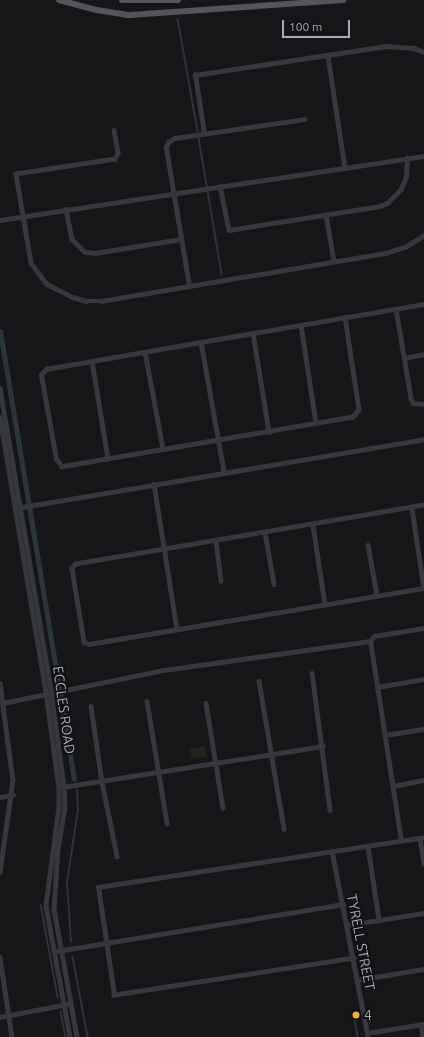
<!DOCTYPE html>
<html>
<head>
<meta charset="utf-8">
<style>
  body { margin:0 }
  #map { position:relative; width:424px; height:1037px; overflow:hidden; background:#161618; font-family:Ubuntu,sans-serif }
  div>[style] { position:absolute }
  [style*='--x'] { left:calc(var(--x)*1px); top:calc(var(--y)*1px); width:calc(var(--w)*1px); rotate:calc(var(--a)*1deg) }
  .green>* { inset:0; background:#1e261f }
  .stream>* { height:1.5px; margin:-0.75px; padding:0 0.75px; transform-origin:0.75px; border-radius:0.75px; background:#2c353c }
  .canal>* { height:5px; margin:-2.5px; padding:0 2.5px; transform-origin:2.5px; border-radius:2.5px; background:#2c353c }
  .minor>* { height:4.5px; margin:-2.25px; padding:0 2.25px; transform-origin:2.25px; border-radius:2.25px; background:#37383d }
  .major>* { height:6px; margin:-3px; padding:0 3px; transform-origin:3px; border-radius:3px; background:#53555c }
  .dots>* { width:11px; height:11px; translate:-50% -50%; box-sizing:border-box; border:2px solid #111113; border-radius:50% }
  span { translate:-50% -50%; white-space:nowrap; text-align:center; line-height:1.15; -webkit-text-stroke:4px #111113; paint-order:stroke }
  .street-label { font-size:14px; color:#a8adb8 }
  .poi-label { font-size:14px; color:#a8adb8 }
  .left { translate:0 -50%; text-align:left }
  .scale { position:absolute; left:282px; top:20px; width:68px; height:18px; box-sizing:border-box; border:2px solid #a8adb8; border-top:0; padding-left:5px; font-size:12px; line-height:14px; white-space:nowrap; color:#a8adb8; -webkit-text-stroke:3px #111113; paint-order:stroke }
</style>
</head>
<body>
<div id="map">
  <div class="green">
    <div style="clip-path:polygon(205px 746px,207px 757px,192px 758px,190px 749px)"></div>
  </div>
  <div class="stream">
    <div style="--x:178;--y:19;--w:114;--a:79.9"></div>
    <div style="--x:199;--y:138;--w:138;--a:80.4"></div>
    <div style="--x:41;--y:905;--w:94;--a:79.5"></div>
    <div style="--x:71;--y:942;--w:60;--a:-93.8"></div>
    <div style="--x:67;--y:882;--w:73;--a:-81.3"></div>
    <div style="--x:78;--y:810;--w:20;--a:-93"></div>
    <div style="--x:73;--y:957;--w:81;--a:79.4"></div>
    <div style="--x:61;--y:1012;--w:25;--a:79"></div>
    <div style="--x:355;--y:1018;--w:19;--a:81"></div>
  </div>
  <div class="canal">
    <div style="--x:0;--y:331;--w:360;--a:80.6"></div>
    <div style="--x:60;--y:692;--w:88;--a:80.9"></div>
  </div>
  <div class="minor">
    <div style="--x:328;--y:56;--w:113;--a:81.4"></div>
    <div style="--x:114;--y:130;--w:23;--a:80"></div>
    <div style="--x:118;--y:153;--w:7;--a:117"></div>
    <div style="--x:115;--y:159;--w:100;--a:171.4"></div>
    <div style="--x:16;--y:174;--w:90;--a:80.4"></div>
    <div style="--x:31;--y:263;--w:26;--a:53"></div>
    <div style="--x:47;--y:284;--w:29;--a:27"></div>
    <div style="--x:73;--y:297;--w:14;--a:17"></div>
    <div style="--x:86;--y:301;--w:15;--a:0"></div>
    <div style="--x:101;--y:301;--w:289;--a:-9.6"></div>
    <div style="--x:386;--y:253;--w:20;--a:-18"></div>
    <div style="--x:405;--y:247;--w:22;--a:-32"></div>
    <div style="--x:204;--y:134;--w:60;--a:-98.7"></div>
    <div style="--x:195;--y:75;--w:193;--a:-8.6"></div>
    <div style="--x:386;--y:46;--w:28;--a:4"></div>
    <div style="--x:414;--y:48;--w:11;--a:22"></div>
    <div style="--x:220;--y:186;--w:45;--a:78.4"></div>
    <div style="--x:229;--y:230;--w:153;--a:-9"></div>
    <div style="--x:380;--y:206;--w:8;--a:-23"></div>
    <div style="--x:387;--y:203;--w:20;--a:-45"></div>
    <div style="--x:401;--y:189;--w:14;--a:-69"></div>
    <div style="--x:406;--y:176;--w:18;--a:-87"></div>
    <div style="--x:66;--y:209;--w:31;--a:79"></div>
    <div style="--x:72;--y:239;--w:18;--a:45"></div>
    <div style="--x:85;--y:252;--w:10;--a:6"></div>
    <div style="--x:95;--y:253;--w:87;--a:-9.2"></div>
    <div style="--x:326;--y:215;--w:47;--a:80.1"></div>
    <div style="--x:0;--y:220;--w:429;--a:-8.6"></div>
    <div style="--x:189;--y:286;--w:140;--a:-99.5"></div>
    <div style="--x:166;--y:148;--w:6;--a:-72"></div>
    <div style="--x:168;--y:142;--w:8;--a:-30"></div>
    <div style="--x:175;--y:138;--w:131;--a:-8.3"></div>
    <div style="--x:396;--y:309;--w:90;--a:80.4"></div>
    <div style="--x:411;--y:398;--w:5;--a:68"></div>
    <div style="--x:413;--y:403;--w:11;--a:5"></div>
    <div style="--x:345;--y:317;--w:94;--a:81.4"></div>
    <div style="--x:359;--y:410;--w:9;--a:131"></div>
    <div style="--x:353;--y:417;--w:295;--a:170.3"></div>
    <div style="--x:62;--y:467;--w:10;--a:-127"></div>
    <div style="--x:56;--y:459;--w:85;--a:-100.1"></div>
    <div style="--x:41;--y:375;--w:8;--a:-50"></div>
    <div style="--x:46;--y:369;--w:157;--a:-9.9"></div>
    <div style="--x:201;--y:342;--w:226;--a:-9.7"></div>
    <div style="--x:301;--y:325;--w:99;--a:81.3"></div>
    <div style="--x:253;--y:333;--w:100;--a:80.8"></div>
    <div style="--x:201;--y:342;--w:131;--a:79.9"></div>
    <div style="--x:145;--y:352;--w:98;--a:79.4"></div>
    <div style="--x:404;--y:358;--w:20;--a:-11"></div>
    <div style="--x:92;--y:361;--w:99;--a:80.7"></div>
    <div style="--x:0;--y:388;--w:307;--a:80.4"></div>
    <div style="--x:51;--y:691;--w:97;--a:82.3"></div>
    <div style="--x:64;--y:787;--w:20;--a:87"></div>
    <div style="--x:65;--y:807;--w:43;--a:99.5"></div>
    <div style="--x:58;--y:849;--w:60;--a:93.8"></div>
    <div style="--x:54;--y:909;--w:130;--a:79.8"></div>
    <div style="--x:0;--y:417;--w:279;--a:80.5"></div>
    <div style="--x:46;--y:692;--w:97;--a:82.3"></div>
    <div style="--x:59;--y:788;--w:19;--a:90"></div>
    <div style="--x:59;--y:807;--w:100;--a:97.5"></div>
    <div style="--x:46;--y:906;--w:133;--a:79.6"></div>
    <div style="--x:154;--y:484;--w:147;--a:81"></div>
    <div style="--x:424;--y:505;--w:353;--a:170.4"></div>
    <div style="--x:76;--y:564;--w:6;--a:135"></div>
    <div style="--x:72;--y:568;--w:75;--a:80.8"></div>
    <div style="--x:84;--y:642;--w:5;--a:22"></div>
    <div style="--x:89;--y:644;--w:340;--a:-9.5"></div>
    <div style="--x:17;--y:508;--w:413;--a:-9.6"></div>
    <div style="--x:412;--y:508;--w:81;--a:81.5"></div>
    <div style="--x:313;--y:525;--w:80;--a:81.4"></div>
    <div style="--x:265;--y:532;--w:53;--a:80.2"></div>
    <div style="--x:216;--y:540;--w:41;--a:83"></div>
    <div style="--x:368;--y:545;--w:51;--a:79.8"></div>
    <div style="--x:312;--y:673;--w:138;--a:82.5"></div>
    <div style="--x:259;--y:681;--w:150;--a:80.4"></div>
    <div style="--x:0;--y:683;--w:98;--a:82.4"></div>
    <div style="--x:13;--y:780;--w:93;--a:98"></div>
    <div style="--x:377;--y:687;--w:48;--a:-9.7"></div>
    <div style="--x:147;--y:701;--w:124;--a:80.7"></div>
    <div style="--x:3;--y:703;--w:164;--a:-11.6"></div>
    <div style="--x:164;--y:670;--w:208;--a:-8"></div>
    <div style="--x:206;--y:703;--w:106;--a:80.8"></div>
    <div style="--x:91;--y:706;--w:77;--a:81.8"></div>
    <div style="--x:102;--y:782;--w:76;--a:78.5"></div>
    <div style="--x:385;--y:735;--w:39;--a:-9"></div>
    <div style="--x:393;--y:786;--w:32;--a:-11"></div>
    <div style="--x:62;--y:787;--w:264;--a:-8.9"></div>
    <div style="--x:0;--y:797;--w:13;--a:-9"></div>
    <div style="--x:420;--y:838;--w:26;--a:81"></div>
    <div style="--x:401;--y:841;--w:202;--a:-98.8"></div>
    <div style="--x:370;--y:641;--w:6;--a:-51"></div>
    <div style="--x:374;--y:636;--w:51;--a:-9.1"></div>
    <div style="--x:368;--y:846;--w:75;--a:81.5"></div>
    <div style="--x:332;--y:851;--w:189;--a:79"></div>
    <div style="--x:347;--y:925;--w:78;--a:-8.9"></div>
    <div style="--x:57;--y:951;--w:290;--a:-9.3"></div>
    <div style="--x:0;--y:957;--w:81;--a:81.5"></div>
    <div style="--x:354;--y:958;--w:243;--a:171.2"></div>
    <div style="--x:114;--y:995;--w:109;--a:-98.4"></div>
    <div style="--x:98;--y:887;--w:330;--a:-8.7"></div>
    <div style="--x:357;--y:980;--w:68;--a:-9.3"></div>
    <div style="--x:0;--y:1017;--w:68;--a:-11"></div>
    <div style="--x:421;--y:1024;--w:13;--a:81"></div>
    <div style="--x:367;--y:1033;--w:58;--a:-9"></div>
  </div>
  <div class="major">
    <div style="--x:59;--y:0;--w:39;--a:15"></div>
    <div style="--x:97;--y:10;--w:33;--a:9"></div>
    <div style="--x:130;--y:15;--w:214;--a:-4"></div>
    <div style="--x:122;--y:0;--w:56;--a:0"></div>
  </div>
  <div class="dots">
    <div style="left:356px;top:1015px;background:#f2b134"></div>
  </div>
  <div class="street-label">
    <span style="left:64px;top:710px;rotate:82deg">ECCLES ROAD</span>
    <span style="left:361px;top:942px;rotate:79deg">TYRELL STREET</span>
  </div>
  <div class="poi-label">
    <span class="left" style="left:364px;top:1015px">4</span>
  </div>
  <div class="scale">100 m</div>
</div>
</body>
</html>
